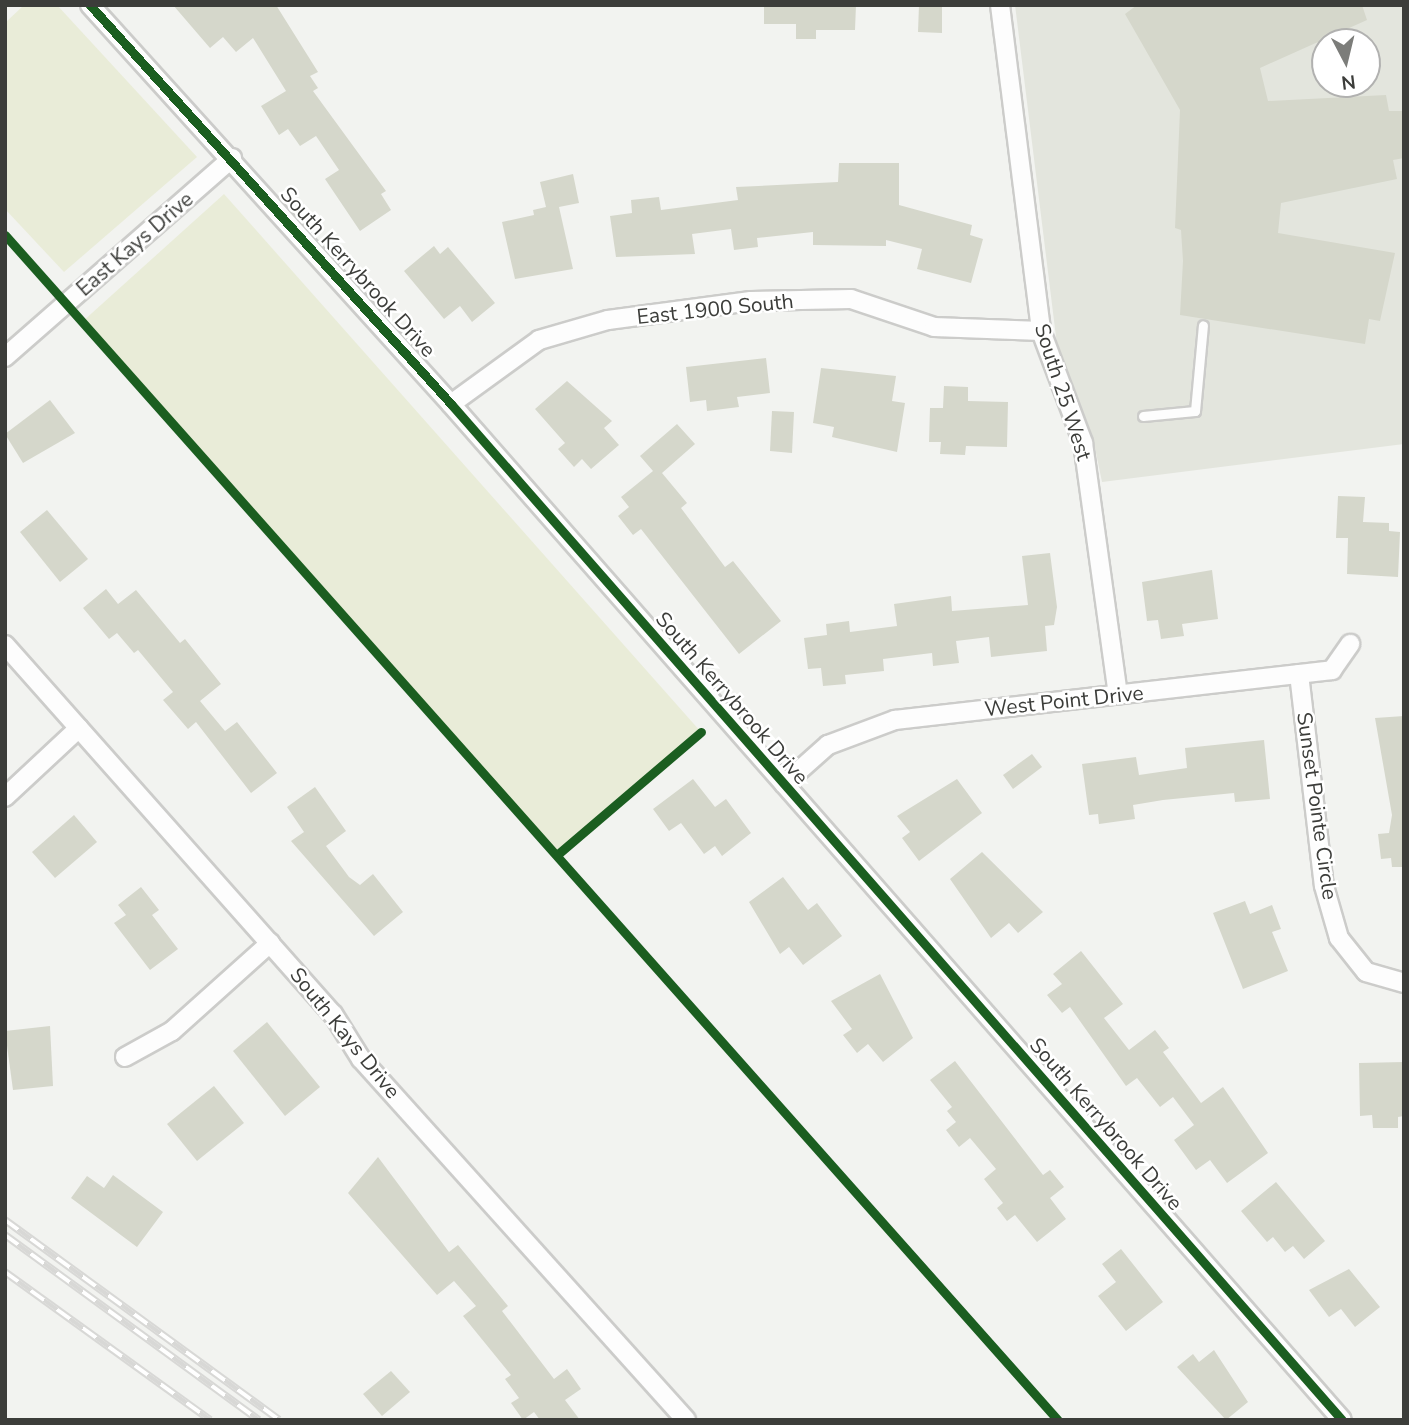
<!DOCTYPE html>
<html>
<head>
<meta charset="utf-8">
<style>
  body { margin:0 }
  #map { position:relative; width:1409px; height:1425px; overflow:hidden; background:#f2f3f0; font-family:"Nunito Sans",sans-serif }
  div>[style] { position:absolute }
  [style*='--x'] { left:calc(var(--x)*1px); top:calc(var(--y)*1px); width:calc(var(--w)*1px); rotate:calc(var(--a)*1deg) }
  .built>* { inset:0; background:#e3e5dd }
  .green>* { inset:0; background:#e9ecd8 }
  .building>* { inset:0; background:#d5d7cb }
  .roads { filter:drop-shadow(2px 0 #ccccca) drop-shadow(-2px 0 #ccccca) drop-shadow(0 2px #ccccca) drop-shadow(0 -2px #ccccca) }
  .service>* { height:9px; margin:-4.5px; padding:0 4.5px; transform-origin:4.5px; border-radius:4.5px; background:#fdfdfd }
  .minor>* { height:18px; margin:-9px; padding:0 9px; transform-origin:9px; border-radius:9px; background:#fdfdfd }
  .rail>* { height:8px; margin-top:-4px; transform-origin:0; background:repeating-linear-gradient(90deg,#fff 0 16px,#d8d8d6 0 32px); box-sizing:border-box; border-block:2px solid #d8d8d6 }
  .cycleway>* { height:9px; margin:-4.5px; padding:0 4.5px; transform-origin:4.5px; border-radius:4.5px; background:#1b5e20 }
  span { translate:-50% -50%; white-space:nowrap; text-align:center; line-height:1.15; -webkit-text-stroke:5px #fff; paint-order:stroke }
  .street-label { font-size:21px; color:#3c3d3a }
  .frame { position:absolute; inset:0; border:7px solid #3c3d3a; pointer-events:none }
  .north { position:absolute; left:1311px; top:28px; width:70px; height:70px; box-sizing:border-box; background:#fff; border:2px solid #b1b1b0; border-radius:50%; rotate:173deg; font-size:19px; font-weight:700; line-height:28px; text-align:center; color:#3c3d3a }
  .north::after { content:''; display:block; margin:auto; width:24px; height:32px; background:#7c7d7a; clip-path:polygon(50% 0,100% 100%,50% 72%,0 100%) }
</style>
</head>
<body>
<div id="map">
  <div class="built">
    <div style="clip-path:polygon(evenodd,1015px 5px,1404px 5px,1404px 444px,1102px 482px,1094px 443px,1059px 361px,1015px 5px,1325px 42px,1367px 42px,1367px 84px,1325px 84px,1325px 42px)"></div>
  </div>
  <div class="green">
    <div style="clip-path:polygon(24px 5px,57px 5px,197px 157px,64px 272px,5px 209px,5px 23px)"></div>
    <div style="clip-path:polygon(224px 194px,701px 732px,558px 854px,82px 322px)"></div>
  </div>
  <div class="building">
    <div style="clip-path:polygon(173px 5px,276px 5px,318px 72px,310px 76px,318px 88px,313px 91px,386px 191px,381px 194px,391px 210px,360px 231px,325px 179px,339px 170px,316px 136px,300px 146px,288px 129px,279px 135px,261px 106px,286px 91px,253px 38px,236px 52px,223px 37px,210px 48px)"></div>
    <div style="clip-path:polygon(764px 5px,856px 5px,855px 30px,816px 30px,816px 39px,796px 39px,796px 24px,764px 24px)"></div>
    <div style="clip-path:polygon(919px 5px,942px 5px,942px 33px,918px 32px)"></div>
    <div style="clip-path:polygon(1137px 5px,1362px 5px,1367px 20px,1260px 68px,1268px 101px,1386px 95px,1389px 111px,1404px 111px,1404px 158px,1393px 160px,1397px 179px,1281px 203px,1278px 233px,1395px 253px,1380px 321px,1369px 319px,1365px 344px,1180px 315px,1183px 261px,1181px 230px,1175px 228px,1180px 110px,1125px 14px)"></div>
    <div style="clip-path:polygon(839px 163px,899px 163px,899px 205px,972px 225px,970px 235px,983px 239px,971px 283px,917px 269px,922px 249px,886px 240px,886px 246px,813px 245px,813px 232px,757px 238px,758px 247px,734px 250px,731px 229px,692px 234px,695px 254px,616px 257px,610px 216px,632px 213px,631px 200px,659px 197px,661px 210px,738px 200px,736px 187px,838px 182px)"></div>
    <div style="clip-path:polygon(573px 174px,579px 203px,559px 207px,573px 269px,515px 279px,502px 222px,534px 215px,533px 210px,546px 207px,540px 182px)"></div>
    <div style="clip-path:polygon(434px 246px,440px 254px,448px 247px,495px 303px,472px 322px,460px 306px,444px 319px,404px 271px)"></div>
    <div style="clip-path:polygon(766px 358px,770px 393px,737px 397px,739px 407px,707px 411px,706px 400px,690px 402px,686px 367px)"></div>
    <div style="clip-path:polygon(821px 368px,896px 376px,892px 401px,905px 403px,897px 452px,832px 437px,834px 427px,813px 423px)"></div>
    <div style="clip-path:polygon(567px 381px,612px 421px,604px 428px,619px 445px,591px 469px,582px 459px,574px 467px,558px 449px,565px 443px,535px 409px)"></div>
    <div style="clip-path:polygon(944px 386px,968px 387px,968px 401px,1008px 402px,1007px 447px,966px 446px,965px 455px,940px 454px,941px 442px,929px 442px,930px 408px,943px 408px)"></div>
    <div style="clip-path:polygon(50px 400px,75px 433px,23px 463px,5px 434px)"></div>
    <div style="clip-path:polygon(772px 411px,794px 412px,792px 453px,770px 451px)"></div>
    <div style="clip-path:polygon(677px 424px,695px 444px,662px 473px,687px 503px,681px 508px,725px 567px,733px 561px,781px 621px,739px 654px,641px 529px,633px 535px,618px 516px,629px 507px,621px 497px,653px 471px,640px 456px)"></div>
    <div style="clip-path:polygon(1338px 496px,1365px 497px,1363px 522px,1389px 523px,1389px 531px,1400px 532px,1398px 577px,1347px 574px,1348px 538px,1336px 538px)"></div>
    <div style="clip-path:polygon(47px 510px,88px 559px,60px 582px,20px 532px)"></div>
    <div style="clip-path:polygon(1050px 553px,1057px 607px,1054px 625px,1045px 626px,1047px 651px,991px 657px,989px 637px,956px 641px,959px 663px,933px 666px,932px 653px,883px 659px,884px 671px,845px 675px,846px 684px,823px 686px,821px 668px,808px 669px,804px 638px,827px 635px,826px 624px,849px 621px,850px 632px,897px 626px,894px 604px,951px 596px,952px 611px,1028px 605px,1022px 556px)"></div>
    <div style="clip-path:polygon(1212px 570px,1218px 619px,1182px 624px,1184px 636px,1161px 639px,1158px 620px,1147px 621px,1142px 582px)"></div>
    <div style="clip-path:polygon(106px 589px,118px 604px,136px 590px,180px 643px,185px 639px,221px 684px,200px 701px,225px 731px,237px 722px,277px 773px,251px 793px,196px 722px,188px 729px,163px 700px,173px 692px,138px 650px,134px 653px,117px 633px,109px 639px,83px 608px)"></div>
    <div style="clip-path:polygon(1404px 716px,1404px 867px,1392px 867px,1391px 858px,1381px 859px,1378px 834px,1389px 833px,1392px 815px,1375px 718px)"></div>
    <div style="clip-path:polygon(1264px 740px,1270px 799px,1235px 802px,1234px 793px,1163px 800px,1133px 805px,1135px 819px,1099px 824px,1098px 814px,1089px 815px,1082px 764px,1136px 757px,1139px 775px,1187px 768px,1185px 748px)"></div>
    <div style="clip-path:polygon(1032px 754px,1042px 767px,1013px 789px,1003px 775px)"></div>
    <div style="clip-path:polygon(693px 779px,715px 807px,726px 799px,751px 833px,722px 856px,715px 846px,704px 854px,681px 823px,669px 831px,653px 809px)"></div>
    <div style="clip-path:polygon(957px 779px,982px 813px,919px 861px,902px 838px,910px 832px,897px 816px)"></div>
    <div style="clip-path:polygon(315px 787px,346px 831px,326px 846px,349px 877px,360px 885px,373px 874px,403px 912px,374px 936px,291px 841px,304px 832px,287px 807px)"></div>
    <div style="clip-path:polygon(74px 815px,97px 842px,55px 878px,32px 852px)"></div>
    <div style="clip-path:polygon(982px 852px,1043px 912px,1018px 933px,1009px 923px,991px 938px,950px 879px)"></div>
    <div style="clip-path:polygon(783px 877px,808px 910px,817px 903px,842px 936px,803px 965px,789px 947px,780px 954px,749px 902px)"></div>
    <div style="clip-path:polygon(141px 887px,159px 910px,152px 915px,178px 949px,150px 970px,114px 923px,126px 915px,118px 905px)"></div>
    <div style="clip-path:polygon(1245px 901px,1250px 914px,1272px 905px,1281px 929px,1272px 932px,1288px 971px,1243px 989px,1213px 913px)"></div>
    <div style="clip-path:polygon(1081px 951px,1123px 1004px,1104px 1018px,1129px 1050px,1155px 1030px,1169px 1048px,1163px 1052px,1201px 1103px,1223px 1087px,1268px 1153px,1227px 1183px,1210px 1160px,1196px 1170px,1174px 1140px,1194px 1125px,1173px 1097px,1160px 1107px,1137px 1078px,1126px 1086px,1070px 1007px,1062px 1013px,1047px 995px,1062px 984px,1053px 974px)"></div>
    <div style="clip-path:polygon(880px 974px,913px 1038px,883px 1062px,868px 1044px,857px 1053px,843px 1035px,852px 1029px,831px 1001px)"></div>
    <div style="clip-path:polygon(267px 1022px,320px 1087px,285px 1116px,233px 1051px)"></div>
    <div style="clip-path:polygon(50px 1026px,53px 1086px,13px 1090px,5px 1031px)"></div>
    <div style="clip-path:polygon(955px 1061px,1043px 1175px,1050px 1170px,1064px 1187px,1050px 1198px,1066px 1219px,1037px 1242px,1015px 1215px,1007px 1221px,997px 1208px,1003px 1203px,984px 1179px,996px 1169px,970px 1138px,959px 1147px,946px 1130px,956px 1122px,947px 1111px,952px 1107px,930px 1080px)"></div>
    <div style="clip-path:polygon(1404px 1062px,1404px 1116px,1398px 1117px,1398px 1128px,1373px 1128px,1372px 1115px,1360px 1116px,1359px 1063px)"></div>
    <div style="clip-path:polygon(214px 1086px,244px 1123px,197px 1161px,167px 1124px)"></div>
    <div style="clip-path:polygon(378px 1157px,449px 1252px,458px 1245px,508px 1306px,502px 1311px,554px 1379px,567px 1369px,581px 1389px,565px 1400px,580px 1420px,540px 1420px,534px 1412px,523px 1420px,511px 1403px,519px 1398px,505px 1379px,511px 1375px,463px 1316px,476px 1306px,454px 1281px,437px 1295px,348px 1193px)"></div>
    <div style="clip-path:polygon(113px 1175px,163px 1212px,137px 1247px,71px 1198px,87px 1176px,104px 1188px)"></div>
    <div style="clip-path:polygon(1276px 1182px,1325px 1241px,1304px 1259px,1293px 1246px,1285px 1252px,1273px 1237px,1267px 1242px,1241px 1211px)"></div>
    <div style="clip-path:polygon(1121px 1249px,1163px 1302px,1126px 1331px,1098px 1296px,1116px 1282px,1102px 1264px)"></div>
    <div style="clip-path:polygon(1349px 1269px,1380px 1307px,1355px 1327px,1341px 1309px,1329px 1317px,1309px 1290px)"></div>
    <div style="clip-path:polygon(1214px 1350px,1248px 1402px,1226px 1420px,1177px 1367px,1193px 1354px,1199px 1362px)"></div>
    <div style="clip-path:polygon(391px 1371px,410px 1392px,382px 1416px,363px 1394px)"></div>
  </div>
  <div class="roads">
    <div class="service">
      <div style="--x:1143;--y:416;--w:52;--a:-5.5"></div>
      <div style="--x:1195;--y:411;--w:86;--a:-84.7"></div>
    </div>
    <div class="minor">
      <div style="--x:90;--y:5;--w:538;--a:47.86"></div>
      <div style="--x:451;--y:404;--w:1351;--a:48.75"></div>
      <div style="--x:1000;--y:5;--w:329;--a:82.8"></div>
      <div style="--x:1041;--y:331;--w:120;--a:69.4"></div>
      <div style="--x:1083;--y:443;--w:254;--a:82.1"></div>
      <div style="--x:5;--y:357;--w:302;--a:-41.2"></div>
      <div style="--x:451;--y:404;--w:109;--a:-36"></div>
      <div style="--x:539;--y:340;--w:72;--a:-16.2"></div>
      <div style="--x:608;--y:320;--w:144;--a:-7.6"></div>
      <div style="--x:751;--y:301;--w:100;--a:-1.1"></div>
      <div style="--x:851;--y:299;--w:88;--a:18.6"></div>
      <div style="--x:934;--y:327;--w:107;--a:2.1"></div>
      <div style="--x:5;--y:645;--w:494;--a:48.4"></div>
      <div style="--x:333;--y:1014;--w:53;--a:58.1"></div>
      <div style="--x:361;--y:1059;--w:486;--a:48"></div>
      <div style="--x:1299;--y:674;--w:213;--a:83.3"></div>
      <div style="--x:1324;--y:886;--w:54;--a:73.9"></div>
      <div style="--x:1339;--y:938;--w:43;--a:51.5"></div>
      <div style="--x:1366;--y:972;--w:40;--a:16"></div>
      <div style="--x:784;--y:784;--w:59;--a:-41.6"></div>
      <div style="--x:828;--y:745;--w:72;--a:-20.5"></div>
      <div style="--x:895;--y:720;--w:440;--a:-6.5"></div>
      <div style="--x:1332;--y:670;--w:32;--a:-55"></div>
      <div style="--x:5;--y:797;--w:101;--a:-43"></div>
      <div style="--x:125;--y:1057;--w:54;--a:-29"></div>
      <div style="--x:172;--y:1031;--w:132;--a:-41.9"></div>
    </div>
  </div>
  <div class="rail">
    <div style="--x:5;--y:1220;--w:339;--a:36.1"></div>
    <div style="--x:5;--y:1235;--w:314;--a:36.1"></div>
    <div style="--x:5;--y:1272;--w:253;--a:35.8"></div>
  </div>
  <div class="cycleway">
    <div style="--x:90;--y:5;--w:538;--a:47.86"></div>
    <div style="--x:451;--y:404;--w:1351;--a:48.75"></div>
    <div style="--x:5;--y:235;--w:1585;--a:48.38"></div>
    <div style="--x:558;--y:854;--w:188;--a:-40.5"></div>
  </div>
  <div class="street-label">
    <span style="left:135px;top:244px;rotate:-41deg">East Kays Drive</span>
    <span style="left:358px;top:272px;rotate:48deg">South Kerrybrook Drive</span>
    <span style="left:715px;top:309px;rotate:-6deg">East 1900 South</span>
    <span style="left:1063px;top:392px;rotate:72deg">South 25 West</span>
    <span style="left:732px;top:698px;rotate:49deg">South Kerrybrook Drive</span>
    <span style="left:1064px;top:701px;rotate:-6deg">West Point Drive</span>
    <span style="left:1317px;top:806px;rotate:82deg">Sunset Pointe Circle</span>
    <span style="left:345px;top:1033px;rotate:51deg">South Kays Drive</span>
    <span style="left:1106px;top:1124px;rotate:49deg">South Kerrybrook Drive</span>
  </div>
  <div class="frame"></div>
  <div class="north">N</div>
</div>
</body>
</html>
